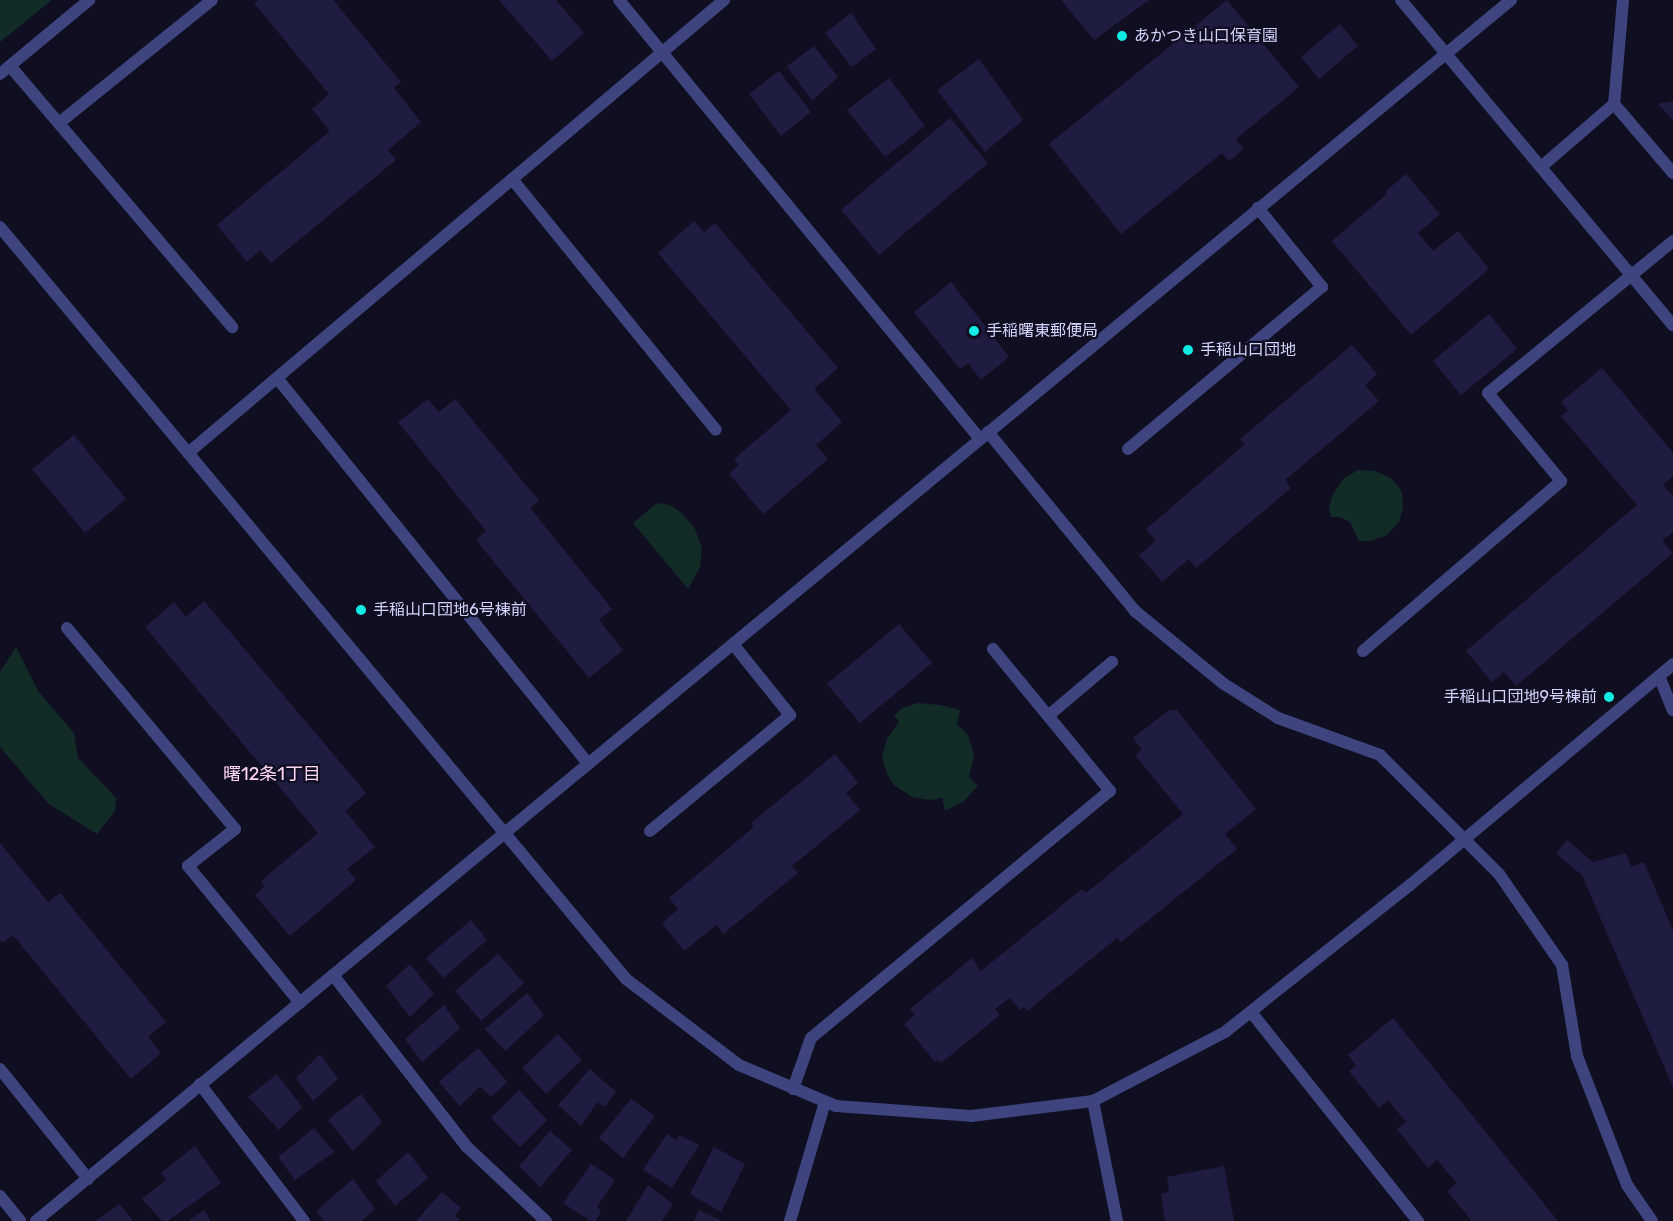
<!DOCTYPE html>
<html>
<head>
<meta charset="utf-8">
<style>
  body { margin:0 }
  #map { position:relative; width:1673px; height:1221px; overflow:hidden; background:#100f22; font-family:Rubik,"Noto Sans JP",sans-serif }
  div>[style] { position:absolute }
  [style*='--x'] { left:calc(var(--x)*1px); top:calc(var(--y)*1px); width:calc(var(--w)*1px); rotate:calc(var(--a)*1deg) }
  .green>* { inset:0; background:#122b27 }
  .building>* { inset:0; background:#1f1c41 }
  .service>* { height:12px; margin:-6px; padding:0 6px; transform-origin:6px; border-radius:6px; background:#3d447e }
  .minor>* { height:12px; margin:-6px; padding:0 6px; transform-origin:6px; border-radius:6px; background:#3d447e }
  .dots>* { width:16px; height:16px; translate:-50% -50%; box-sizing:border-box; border:3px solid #100f22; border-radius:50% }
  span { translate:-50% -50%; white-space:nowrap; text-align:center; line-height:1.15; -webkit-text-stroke:4.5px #100f22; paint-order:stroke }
  .poi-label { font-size:16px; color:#d3d4fc }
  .left { translate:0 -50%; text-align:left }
  .right { translate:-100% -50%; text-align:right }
  .neighbourhood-label { font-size:18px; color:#fcd4f4 }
</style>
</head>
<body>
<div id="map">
  <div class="green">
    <div style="clip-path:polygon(0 0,52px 0,0 42px)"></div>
    <div style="clip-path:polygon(1358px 470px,1375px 471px,1391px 478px,1402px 492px,1403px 508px,1399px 522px,1387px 535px,1371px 541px,1359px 541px,1350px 522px,1340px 517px,1331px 517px,1329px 508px,1333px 494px,1343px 479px)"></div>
    <div style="clip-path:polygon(657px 503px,670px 505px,682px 513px,695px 529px,702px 548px,700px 567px,688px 589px,633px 523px)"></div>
    <div style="clip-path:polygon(16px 647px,38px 691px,74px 733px,78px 758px,116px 798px,115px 811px,97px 834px,49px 804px,0 747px,0 672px)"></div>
    <div style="clip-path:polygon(917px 703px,940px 705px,960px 710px,957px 724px,968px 735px,974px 755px,969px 777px,978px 786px,964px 801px,945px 811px,942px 798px,930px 800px,912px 797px,894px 785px,887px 774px,882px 757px,887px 739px,899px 722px,894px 716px,901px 709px)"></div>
  </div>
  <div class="building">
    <div style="clip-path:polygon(258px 0,333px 0,401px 82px,394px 88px,421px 122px,388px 150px,396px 160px,271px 263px,260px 250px,247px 262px,217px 225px,330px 131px,312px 109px,329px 94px,254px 3px)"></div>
    <div style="clip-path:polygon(499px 0,556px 0,584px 33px,552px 61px)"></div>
    <div style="clip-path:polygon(1061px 0,1149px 0,1094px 40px)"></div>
    <div style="clip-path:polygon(1227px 0,1299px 87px,1236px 139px,1244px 149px,1229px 161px,1222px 153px,1121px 234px,1049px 144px)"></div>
    <div style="clip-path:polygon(851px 13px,876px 49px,852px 67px,825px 33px)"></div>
    <div style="clip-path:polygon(1340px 24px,1358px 46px,1319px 79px,1301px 57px)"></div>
    <div style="clip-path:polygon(814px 46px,838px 77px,812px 101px,787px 66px)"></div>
    <div style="clip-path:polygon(979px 59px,1023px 120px,985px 152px,937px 90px)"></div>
    <div style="clip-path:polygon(779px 71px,811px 112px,781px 136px,749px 94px)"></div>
    <div style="clip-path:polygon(889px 78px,925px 126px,885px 157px,847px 110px)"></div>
    <div style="clip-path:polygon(1673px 101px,1673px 120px,1658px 104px)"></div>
    <div style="clip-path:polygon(950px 118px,988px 163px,879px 255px,841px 210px)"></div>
    <div style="clip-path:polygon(1406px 174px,1440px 214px,1418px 233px,1433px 251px,1458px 231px,1489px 269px,1411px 335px,1332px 241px,1387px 194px,1385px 192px)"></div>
    <div style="clip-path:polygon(694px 221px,704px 232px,715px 223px,838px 368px,814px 389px,842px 422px,816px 445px,828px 459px,763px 514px,729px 474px,739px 465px,734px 459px,791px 410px,658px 253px)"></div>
    <div style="clip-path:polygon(951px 282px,1009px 357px,981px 380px,968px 363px,960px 369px,914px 312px)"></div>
    <div style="clip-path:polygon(1489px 314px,1517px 349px,1461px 395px,1433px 361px)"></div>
    <div style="clip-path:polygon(1352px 345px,1377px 374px,1365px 385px,1379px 401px,1285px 480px,1291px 488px,1196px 568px,1189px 559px,1162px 582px,1139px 555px,1156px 541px,1146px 529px,1245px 444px,1240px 439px)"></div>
    <div style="clip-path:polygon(1602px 368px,1673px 453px,1673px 476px,1663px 485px,1673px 496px,1673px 532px,1662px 541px,1673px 553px,1516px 686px,1504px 672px,1492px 682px,1466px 651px,1637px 505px,1561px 416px,1568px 411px,1561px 402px)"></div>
    <div style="clip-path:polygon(428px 399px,439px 412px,455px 399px,539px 501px,530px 508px,612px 609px,599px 620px,623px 650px,589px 678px,476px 540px,486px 531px,398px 422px)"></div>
    <div style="clip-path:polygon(74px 435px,126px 499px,85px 533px,32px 469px)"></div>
    <div style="clip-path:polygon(204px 601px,366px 793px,345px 811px,375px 847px,347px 869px,356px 880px,290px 936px,255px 895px,265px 886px,261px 881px,318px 833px,145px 627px,174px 602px,186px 617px)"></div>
    <div style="clip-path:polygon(899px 624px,932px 663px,860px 723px,827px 684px)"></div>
    <div style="clip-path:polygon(1170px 709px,1172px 711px,1176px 709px,1256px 809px,1225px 834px,1237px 849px,1121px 942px,1117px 938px,1027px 1011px,1024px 1007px,1020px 1010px,1010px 998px,995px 1009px,1000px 1015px,941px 1063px,938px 1060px,935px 1062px,904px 1024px,915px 1015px,910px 1009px,972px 958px,981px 971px,1082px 889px,1086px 893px,1183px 814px,1135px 755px,1142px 750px,1133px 738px)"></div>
    <div style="clip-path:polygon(835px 754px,858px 783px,846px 793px,860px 810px,792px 866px,798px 873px,723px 934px,716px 925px,684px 951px,662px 923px,678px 909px,669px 898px,754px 827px,751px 823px)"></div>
    <div style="clip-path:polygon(1567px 840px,1593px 862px,1626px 853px,1631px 867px,1644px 862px,1673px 931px,1673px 1087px,1582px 875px,1556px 854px)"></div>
    <div style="clip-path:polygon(0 843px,48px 902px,60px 893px,166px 1022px,148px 1037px,161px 1053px,131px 1079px,13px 935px,3px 943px,0 940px)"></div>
    <div style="clip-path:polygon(471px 920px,487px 940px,443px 978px,426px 958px)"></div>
    <div style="clip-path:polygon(498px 954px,524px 983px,481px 1021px,455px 991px)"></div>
    <div style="clip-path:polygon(410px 964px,434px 994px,410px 1017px,386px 986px)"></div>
    <div style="clip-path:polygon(527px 993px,544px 1015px,505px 1051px,485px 1029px)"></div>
    <div style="clip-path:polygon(444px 1005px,460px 1028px,422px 1062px,405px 1039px)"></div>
    <div style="clip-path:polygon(1393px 1018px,1558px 1221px,1472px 1221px,1447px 1191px,1457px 1183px,1437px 1160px,1428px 1168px,1397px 1129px,1406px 1122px,1388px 1100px,1379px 1108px,1349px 1071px,1356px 1065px,1348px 1055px)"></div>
    <div style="clip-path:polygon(558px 1034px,582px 1060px,546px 1094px,522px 1068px)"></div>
    <div style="clip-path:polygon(478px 1048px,507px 1082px,491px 1097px,480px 1086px,460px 1106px,439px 1082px)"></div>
    <div style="clip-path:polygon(320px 1054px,338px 1079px,313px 1101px,296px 1078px)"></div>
    <div style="clip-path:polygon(590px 1069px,616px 1092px,604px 1107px,597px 1102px,581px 1126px,558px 1105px)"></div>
    <div style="clip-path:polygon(277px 1074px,302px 1107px,279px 1130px,248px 1097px)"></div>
    <div style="clip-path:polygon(519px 1090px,547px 1120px,520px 1147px,491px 1118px)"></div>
    <div style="clip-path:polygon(361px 1094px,382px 1122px,353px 1151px,328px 1120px)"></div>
    <div style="clip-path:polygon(631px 1099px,655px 1116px,623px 1158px,599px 1138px)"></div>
    <div style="clip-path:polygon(314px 1128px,334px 1152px,295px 1180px,278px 1157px)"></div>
    <div style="clip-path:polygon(550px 1131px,572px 1150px,540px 1187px,519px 1166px)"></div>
    <div style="clip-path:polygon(667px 1134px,677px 1141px,679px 1135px,699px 1145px,672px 1188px,643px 1170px)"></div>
    <div style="clip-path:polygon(195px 1146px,221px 1183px,168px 1221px,162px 1221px,142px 1199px,166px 1180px,161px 1173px)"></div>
    <div style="clip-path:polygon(714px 1147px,745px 1164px,721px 1212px,690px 1194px)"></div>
    <div style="clip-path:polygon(408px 1152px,428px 1178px,395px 1206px,376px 1181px)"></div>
    <div style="clip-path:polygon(591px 1164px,615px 1180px,597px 1207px,601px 1210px,596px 1221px,590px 1221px,563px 1203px)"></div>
    <div style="clip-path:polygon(1224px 1166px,1234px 1221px,1165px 1221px,1161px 1194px,1169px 1192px,1167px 1177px)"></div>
    <div style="clip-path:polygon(353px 1179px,375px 1209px,362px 1221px,324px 1221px,316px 1211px)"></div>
    <div style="clip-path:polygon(648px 1185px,673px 1204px,662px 1221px,626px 1221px)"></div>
    <div style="clip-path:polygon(442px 1192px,461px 1208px,455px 1216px,461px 1221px,416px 1221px)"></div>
    <div style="clip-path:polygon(120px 1204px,133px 1221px,95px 1221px)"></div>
    <div style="clip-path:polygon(204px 1210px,211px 1221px,188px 1221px)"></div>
    <div style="clip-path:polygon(699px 1210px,723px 1221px,694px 1221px)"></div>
  </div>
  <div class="service">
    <div style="--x:1623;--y:0;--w:104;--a:94.9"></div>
    <div style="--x:1614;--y:104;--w:91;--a:49.5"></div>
    <div style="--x:10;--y:66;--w:343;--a:49.6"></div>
    <div style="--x:59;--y:123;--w:196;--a:-38.8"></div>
    <div style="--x:1541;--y:167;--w:96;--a:-40.8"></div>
    <div style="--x:512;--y:179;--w:323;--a:50.9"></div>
    <div style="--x:277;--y:378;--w:496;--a:51.1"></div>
    <div style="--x:1128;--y:449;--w:253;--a:-39.9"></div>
    <div style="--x:1322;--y:287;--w:102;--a:-129"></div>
    <div style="--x:67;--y:628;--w:262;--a:50.1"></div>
    <div style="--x:235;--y:829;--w:60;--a:141.8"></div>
    <div style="--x:188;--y:866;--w:177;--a:50.7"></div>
    <div style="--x:1363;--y:651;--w:261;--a:-40.6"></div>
    <div style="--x:1561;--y:481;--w:114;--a:-129.7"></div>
    <div style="--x:1488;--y:393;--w:239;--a:-39.4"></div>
    <div style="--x:1659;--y:676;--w:37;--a:68"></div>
    <div style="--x:1048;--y:716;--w:84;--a:-40.2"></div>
    <div style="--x:650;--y:831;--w:182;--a:-39.6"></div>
    <div style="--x:790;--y:715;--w:91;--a:-128.8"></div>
    <div style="--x:1251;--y:1012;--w:268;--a:51.4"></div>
    <div style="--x:0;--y:1069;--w:141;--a:51.3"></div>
    <div style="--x:793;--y:1089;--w:54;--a:-70.6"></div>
    <div style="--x:811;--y:1038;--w:388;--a:-39.6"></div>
    <div style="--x:1110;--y:791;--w:184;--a:-129.5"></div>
    <div style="--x:1093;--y:1101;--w:122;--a:78.7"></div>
  </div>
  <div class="minor">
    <div style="--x:619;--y:0;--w:568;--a:50.57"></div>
    <div style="--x:1401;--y:0;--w:424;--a:50.1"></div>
    <div style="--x:0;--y:74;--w:116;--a:-39.7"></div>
    <div style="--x:0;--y:227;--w:978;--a:50.22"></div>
    <div style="--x:626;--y:979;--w:142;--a:37.3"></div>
    <div style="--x:739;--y:1065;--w:105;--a:22.9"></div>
    <div style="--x:836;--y:1106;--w:135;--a:4.2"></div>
    <div style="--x:971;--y:1116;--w:123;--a:-7"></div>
    <div style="--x:1093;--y:1101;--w:149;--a:-27.6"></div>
    <div style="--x:1225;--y:1032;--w:236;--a:-38.5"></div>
    <div style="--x:1410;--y:885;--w:344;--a:-40"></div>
    <div style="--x:988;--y:432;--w:232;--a:50.6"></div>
    <div style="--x:1135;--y:611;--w:115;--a:39.4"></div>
    <div style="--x:1224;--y:684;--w:64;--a:32.2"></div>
    <div style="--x:1278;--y:718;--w:109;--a:19.9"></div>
    <div style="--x:1380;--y:755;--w:168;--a:45"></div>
    <div style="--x:1499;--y:874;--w:111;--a:55.3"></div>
    <div style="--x:1562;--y:965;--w:92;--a:80.6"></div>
    <div style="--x:1577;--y:1056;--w:138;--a:68.8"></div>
    <div style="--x:1627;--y:1185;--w:44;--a:55.2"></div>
    <div style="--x:188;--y:453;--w:702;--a:-40.2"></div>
    <div style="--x:333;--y:975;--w:217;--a:52.1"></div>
    <div style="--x:466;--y:1146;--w:110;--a:43.2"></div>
    <div style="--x:200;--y:1084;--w:172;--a:52.8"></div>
    <div style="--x:0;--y:1196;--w:32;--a:51"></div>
    <div style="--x:36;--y:1221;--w:1915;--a:-39.62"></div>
    <div style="--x:790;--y:1221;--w:124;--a:-73.6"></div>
  </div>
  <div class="dots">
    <div style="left:1122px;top:36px;background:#0fece3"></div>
    <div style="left:974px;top:331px;background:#0fece3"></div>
    <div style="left:1188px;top:350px;background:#0fece3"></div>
    <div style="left:361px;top:610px;background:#0fece3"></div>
    <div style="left:1609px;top:697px;background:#0fece3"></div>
  </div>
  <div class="poi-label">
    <span class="left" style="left:1134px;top:36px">あかつき山口保育園</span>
    <span class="left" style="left:986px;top:331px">手稲曙東郵便局</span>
    <span class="left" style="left:1200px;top:350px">手稲山口団地</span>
    <span class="left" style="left:373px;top:610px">手稲山口団地6号棟前</span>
    <span class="right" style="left:1597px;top:697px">手稲山口団地9号棟前</span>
  </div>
  <div class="neighbourhood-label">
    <span style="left:272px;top:774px">曙12条1丁目</span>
  </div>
</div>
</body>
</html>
